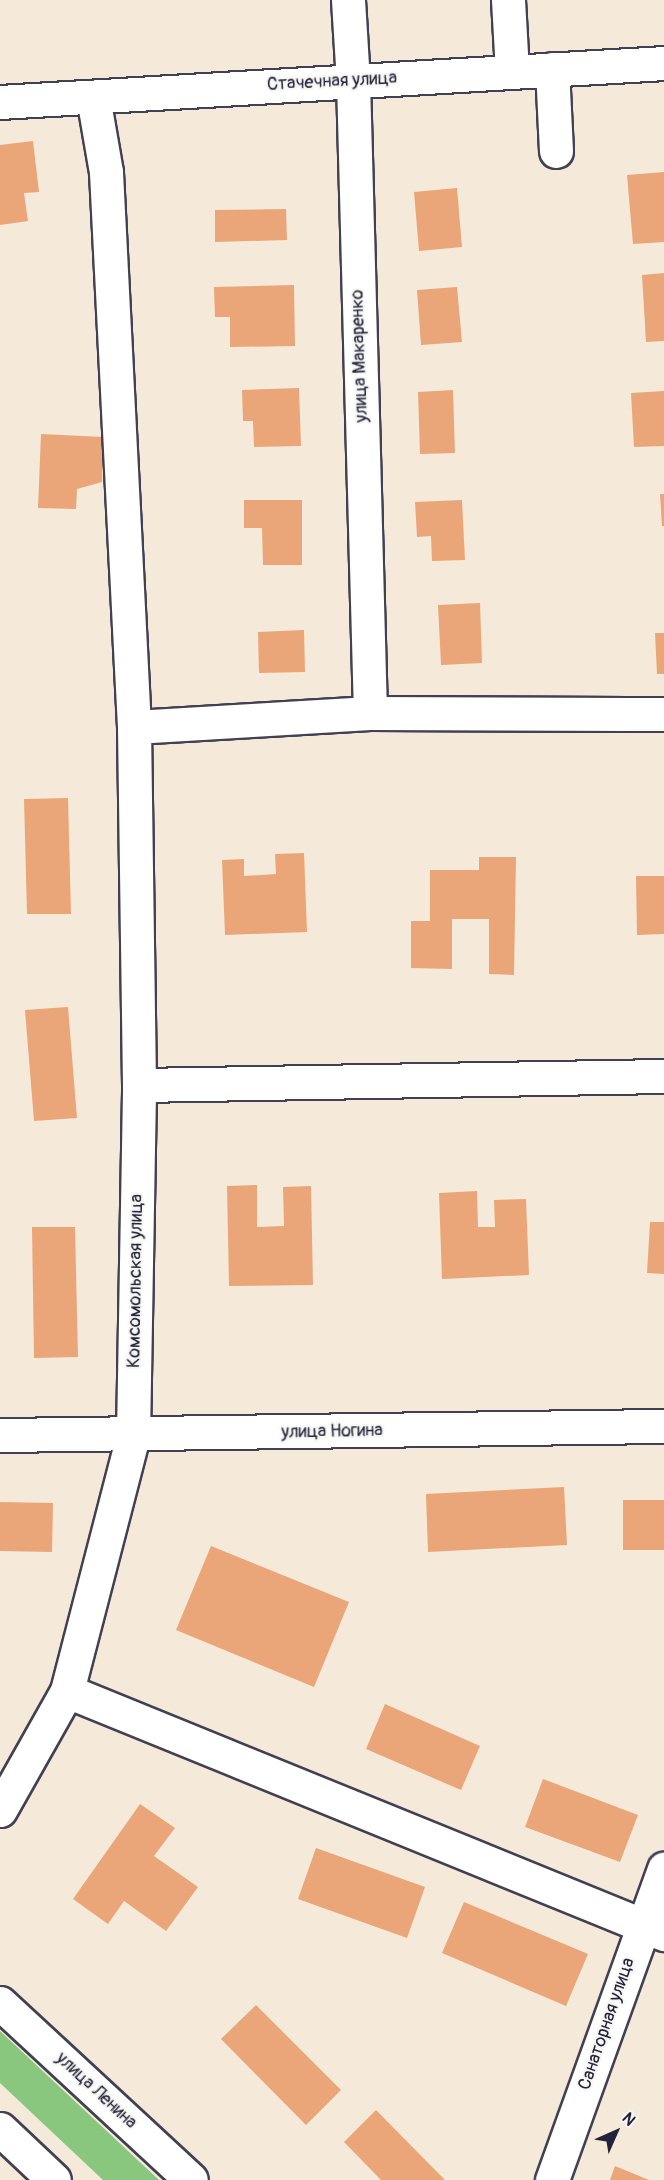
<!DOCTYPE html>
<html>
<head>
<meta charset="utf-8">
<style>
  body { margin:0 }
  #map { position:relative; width:664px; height:2180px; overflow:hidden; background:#f5e9d9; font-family:Pangolin,sans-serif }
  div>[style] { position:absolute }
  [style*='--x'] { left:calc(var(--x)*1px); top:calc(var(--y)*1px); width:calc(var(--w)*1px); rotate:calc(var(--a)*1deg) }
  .green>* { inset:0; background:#8ac77e }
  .building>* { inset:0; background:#eaa678 }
  .roads { filter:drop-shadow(2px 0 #424053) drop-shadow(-2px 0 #424053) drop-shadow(0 2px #424053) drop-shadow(0 -2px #424053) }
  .minor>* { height:33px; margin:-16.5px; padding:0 16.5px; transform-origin:16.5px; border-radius:16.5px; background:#fff }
  .major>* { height:33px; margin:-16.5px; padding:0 16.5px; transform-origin:16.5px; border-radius:16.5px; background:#fff }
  span { translate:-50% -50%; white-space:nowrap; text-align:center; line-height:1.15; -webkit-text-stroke:4.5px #f6f6f2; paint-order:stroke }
  .street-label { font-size:18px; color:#22223b }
  .north { position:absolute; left:586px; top:2102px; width:60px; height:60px; -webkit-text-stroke:4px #f6f6f2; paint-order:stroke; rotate:45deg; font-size:16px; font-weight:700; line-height:24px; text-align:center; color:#22223b }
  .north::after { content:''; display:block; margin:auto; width:21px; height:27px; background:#22223b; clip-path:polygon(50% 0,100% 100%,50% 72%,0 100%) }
</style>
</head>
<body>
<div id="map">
  <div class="green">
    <div style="clip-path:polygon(0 2031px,159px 2180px,103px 2180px,0 2083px)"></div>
  </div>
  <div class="building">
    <div style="clip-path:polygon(33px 141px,39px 192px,24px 193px,28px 221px,0 225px,0 145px)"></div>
    <div style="clip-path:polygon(664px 172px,664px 242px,633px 244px,627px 175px)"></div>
    <div style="clip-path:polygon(457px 188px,462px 247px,419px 251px,414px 192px)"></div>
    <div style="clip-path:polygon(286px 209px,287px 240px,215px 242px,215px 210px)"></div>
    <div style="clip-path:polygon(664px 273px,664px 341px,646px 342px,642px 275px)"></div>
    <div style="clip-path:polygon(294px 285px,295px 346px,230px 347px,230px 317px,215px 317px,214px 287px)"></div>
    <div style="clip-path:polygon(457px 287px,462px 342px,421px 345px,417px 290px)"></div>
    <div style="clip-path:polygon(299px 388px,301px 446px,254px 447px,253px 421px,243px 421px,242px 390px)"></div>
    <div style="clip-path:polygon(453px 390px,455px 453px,420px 454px,418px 392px)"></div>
    <div style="clip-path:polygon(664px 391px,664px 446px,634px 447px,631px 393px)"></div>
    <div style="clip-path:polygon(41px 434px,103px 437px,102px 482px,77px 489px,76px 509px,38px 508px)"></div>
    <div style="clip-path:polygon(660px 494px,664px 494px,664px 526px,662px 526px)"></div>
    <div style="clip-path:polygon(244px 500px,302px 500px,302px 565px,263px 565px,262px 528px,244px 528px)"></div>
    <div style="clip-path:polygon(462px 500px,465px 560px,432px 561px,431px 536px,417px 537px,415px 502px)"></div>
    <div style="clip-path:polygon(480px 603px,482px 663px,441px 665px,438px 605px)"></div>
    <div style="clip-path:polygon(304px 630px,305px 672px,259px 673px,258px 632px)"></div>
    <div style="clip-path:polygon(655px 633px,664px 633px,664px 674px,657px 674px)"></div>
    <div style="clip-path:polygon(68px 798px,71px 914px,27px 914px,24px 799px)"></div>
    <div style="clip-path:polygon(304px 853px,307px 932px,225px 935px,222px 860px,244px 859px,244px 876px,276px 874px,275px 854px)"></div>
    <div style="clip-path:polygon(479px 857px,516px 857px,514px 975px,489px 974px,489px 919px,452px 919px,452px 969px,411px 968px,411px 921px,430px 921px,430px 870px,479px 870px)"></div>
    <div style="clip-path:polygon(636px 876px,664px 876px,664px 934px,637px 935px)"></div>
    <div style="clip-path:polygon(68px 1007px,77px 1118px,34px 1121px,25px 1010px)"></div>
    <div style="clip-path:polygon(257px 1185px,257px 1227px,284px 1226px,283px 1187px,311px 1186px,313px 1285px,229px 1286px,227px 1186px)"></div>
    <div style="clip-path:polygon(477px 1191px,478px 1227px,495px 1227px,494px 1200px,526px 1199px,529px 1275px,442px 1279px,439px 1193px)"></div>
    <div style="clip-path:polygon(650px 1222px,664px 1222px,664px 1274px,647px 1273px)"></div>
    <div style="clip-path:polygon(32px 1227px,75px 1227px,78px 1357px,34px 1358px)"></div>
    <div style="clip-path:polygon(564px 1487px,567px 1545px,428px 1552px,426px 1494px)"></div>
    <div style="clip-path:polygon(623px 1500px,664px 1500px,664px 1550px,623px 1550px)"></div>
    <div style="clip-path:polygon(0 1502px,53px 1503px,52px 1552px,0 1551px)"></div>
    <div style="clip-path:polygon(211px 1546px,349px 1602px,314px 1687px,176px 1630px)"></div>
    <div style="clip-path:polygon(385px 1704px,480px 1746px,461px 1790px,366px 1749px)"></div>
    <div style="clip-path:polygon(543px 1779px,638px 1815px,620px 1862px,525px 1827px)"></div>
    <div style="clip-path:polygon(140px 1804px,175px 1828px,154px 1856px,198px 1887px,166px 1931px,124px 1901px,108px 1924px,73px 1899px)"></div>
    <div style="clip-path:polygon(316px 1848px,425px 1887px,407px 1938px,298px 1899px)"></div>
    <div style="clip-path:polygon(464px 1902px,588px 1954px,566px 2006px,442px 1953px)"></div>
    <div style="clip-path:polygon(256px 2005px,341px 2090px,306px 2125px,221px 2039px)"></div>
    <div style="clip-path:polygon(376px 2110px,445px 2180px,381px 2180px,344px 2142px)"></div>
    <div style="clip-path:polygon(615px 2166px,649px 2180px,610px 2180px)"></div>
  </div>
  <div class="roads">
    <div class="minor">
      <div style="--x:348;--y:0;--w:81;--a:86.5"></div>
      <div style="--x:353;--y:81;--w:632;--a:88.46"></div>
      <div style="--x:508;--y:0;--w:71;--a:86.8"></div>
      <div style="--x:552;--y:69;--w:82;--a:87.2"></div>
      <div style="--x:0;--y:102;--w:665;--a:-3.36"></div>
      <div style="--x:134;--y:727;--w:236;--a:-3.4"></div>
      <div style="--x:370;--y:713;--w:294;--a:0.2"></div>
      <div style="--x:139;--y:1085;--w:525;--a:-0.98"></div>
      <div style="--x:0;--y:1435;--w:664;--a:-0.78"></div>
      <div style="--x:67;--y:1691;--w:645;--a:22.15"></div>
      <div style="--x:0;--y:1810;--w:137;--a:-60.6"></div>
      <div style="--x:67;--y:1691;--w:264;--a:-75.5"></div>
      <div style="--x:133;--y:1435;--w:350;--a:-89"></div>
      <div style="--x:139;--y:1085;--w:358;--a:-90.8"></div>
      <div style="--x:134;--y:727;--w:556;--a:-92.89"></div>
      <div style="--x:106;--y:172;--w:76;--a:-99.8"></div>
      <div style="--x:552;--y:2180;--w:331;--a:-70.2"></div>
    </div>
    <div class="major">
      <div style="--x:0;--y:2003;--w:260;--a:42.8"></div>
      <div style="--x:0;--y:2129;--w:74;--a:43.4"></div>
    </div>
  </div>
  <div class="street-label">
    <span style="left:332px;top:82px;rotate:-3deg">Стачечная улица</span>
    <span style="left:360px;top:356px;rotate:-92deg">улица Макаренко</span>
    <span style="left:136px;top:1281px;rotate:-89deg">Комсомольская улица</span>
    <span style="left:332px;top:1432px;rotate:-1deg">улица Ногина</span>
    <span style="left:607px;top:2024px;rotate:-71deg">Санаторная улица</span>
    <span style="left:96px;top:2091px;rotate:43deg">улица Ленина</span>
  </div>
  <div class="north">N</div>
</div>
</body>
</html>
